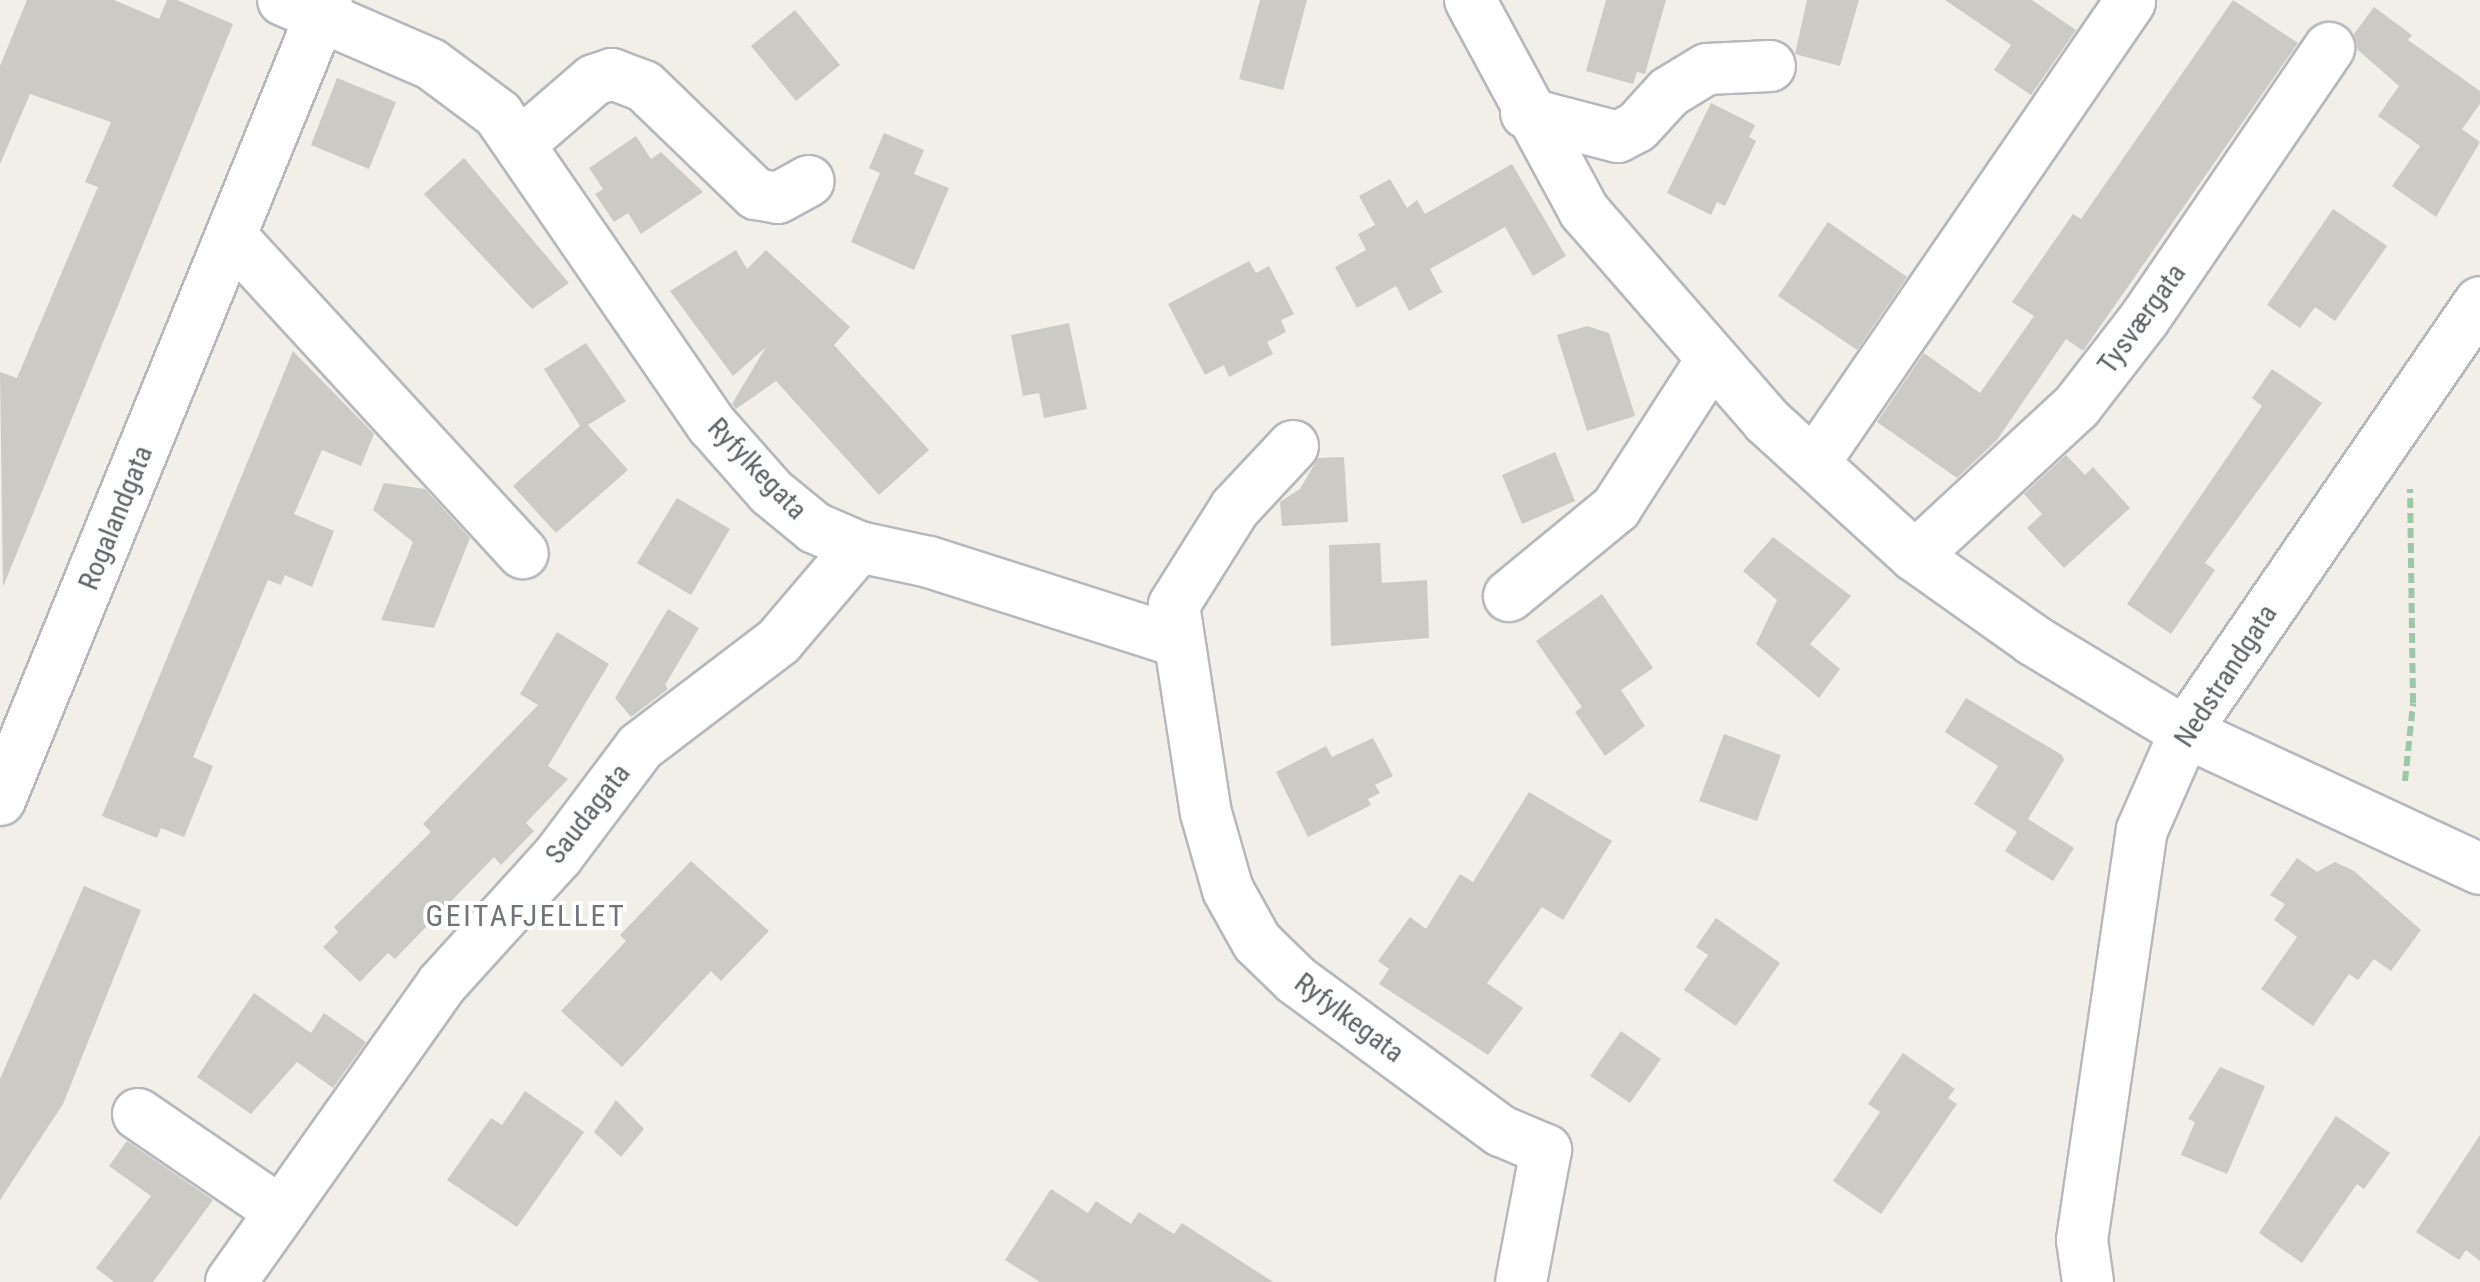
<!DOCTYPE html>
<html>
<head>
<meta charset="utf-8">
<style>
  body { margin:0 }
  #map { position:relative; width:2480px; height:1282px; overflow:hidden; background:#f1efe8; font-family:"Roboto Condensed",sans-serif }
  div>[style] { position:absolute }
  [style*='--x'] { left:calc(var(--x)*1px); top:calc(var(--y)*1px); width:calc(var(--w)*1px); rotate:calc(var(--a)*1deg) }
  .building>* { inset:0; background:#cccac5 }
  .path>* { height:6px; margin-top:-3px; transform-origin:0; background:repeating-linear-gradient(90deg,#9cc7a9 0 10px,transparent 0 15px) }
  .roads { filter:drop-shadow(2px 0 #b5b8bc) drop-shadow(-2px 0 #b5b8bc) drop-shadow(0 2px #b5b8bc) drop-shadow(0 -2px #b5b8bc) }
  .minor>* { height:50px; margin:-25px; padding:0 25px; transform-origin:25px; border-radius:25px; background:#fff }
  span { translate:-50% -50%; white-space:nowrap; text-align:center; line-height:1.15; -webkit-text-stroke:8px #fff; paint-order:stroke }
  .street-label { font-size:28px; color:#5f6368 }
  .neighbourhood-label { font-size:30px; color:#70757a; letter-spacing:2.5px }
</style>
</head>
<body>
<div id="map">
  <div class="building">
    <div style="clip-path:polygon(27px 0,114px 0,159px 19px,167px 0,177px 0,233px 24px,3px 587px,0 372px,17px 378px,98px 187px,85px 182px,111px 122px,30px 94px,0 164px,0 66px)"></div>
    <div style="clip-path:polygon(1260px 0,1307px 0,1283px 90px,1239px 79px)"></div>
    <div style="clip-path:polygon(1606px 0,1666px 0,1645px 74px,1637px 72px,1633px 84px,1586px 71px)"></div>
    <div style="clip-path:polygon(1807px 0,1859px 0,1840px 66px,1795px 54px)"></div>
    <div style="clip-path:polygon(1945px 0,2032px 0,2076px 30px,2031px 95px,1994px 70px,2011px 45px)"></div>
    <div style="clip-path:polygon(2233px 0,2298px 43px,2083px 351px,2066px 339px,1997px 440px,1957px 478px,1877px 422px,1924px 353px,1980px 393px,2034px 316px,2012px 302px,2073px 214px,2081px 219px)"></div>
    <div style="clip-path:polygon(2374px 7px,2412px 35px,2408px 40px,2480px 91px,2480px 104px,2462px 129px,2480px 142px,2436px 217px,2392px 186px,2420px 146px,2378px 116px,2399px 86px,2358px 50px,2354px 34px)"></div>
    <div style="clip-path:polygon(795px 10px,840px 65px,796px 101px,751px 46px)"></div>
    <div style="clip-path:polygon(337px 78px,396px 102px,369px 169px,311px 145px)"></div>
    <div style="clip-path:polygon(1711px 103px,1755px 125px,1749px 137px,1756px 141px,1725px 206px,1717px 202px,1711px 215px,1667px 193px)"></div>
    <div style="clip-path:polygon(884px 133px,924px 150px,914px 174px,949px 188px,914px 270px,851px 242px,880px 173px,869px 168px)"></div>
    <div style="clip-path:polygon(636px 136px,651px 159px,661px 152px,703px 192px,641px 234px,628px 213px,614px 222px,595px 194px,603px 189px,589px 168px)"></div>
    <div style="clip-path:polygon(464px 158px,569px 283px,532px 309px,424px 194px)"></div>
    <div style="clip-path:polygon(1512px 164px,1566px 256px,1533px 276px,1505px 227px,1430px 269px,1442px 292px,1409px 311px,1396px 286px,1357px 308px,1335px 267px,1366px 250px,1358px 234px,1375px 225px,1359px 196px,1390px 179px,1407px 208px,1417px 200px,1425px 214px)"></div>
    <div style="clip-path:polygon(2333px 209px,2387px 246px,2335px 321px,2315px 307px,2300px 328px,2267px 305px)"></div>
    <div style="clip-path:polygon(1828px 222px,1907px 277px,1857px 350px,1778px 296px)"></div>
    <div style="clip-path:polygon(736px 250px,747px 269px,766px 250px,850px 327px,834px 345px,929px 450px,879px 495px,776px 381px,736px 409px,732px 404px,766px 347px,733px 376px,670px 291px)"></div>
    <div style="clip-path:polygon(1249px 261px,1256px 273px,1269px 266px,1294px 314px,1281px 320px,1286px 332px,1267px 342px,1273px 354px,1229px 377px,1224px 365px,1205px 375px,1168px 304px)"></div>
    <div style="clip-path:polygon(1069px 323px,1087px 409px,1044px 418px,1039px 393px,1023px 396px,1011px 335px)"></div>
    <div style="clip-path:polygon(1587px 326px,1609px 333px,1635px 416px,1587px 431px,1557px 335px)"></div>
    <div style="clip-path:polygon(586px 343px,626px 401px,588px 425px,628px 470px,556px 533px,513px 486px,580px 426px,544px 369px)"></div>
    <div style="clip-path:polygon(293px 351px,374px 434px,361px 466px,322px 450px,294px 514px,334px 531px,312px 587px,285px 575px,281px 585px,268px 580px,193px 757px,213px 766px,184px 837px,161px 828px,157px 838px,102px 816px)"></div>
    <div style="clip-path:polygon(2272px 369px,2322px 403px,2205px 563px,2215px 570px,2171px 634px,2127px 604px,2262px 406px,2252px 398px)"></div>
    <div style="clip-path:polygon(1555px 452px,1575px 501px,1522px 524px,1502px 475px)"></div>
    <div style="clip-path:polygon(2066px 455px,2085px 475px,2093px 467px,2130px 508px,2064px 568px,2027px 528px,2042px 514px,2024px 494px)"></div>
    <div style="clip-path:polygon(1344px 457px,1348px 522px,1282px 526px,1280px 502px,1300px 489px,1318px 458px)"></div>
    <div style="clip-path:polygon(384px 483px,425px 489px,470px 538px,434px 628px,381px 620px,413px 542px,373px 510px)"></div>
    <div style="clip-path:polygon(677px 498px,730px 529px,691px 595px,637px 563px)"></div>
    <div style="clip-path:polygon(1773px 537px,1851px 596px,1810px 644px,1840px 669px,1819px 698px,1756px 644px,1777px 600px,1743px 571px)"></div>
    <div style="clip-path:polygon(1380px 543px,1382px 583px,1427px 580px,1429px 638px,1331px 646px,1329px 545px)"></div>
    <div style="clip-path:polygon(1602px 594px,1653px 668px,1621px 690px,1645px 726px,1605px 756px,1575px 712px,1582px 707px,1536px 641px)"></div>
    <div style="clip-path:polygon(668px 609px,699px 628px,665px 685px,668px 689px,631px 717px,615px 698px)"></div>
    <div style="clip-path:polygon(557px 632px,609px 664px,548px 766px,568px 779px,526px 823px,534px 831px,501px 865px,494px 857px,395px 959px,388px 953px,360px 982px,323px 947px,338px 932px,334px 927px,431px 832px,423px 824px,538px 705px,520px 694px)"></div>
    <div style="clip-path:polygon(1966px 698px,2062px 755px,2064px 760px,2028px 819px,2074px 848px,2053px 881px,2005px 851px,2017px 832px,1974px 804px,1998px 766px,1945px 732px)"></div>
    <div style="clip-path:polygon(1724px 734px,1781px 755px,1757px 821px,1699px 801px)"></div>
    <div style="clip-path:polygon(1373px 738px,1393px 776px,1375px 785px,1380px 793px,1368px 799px,1371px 805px,1308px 837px,1276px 772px,1326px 746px,1332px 757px)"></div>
    <div style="clip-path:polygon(1529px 792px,1612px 841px,1563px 920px,1542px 907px,1487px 983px,1523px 1008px,1488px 1055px,1379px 984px,1389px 969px,1378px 961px,1410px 917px,1426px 929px,1460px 874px,1473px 882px)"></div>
    <div style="clip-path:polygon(2297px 858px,2317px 872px,2335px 862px,2354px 871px,2421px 930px,2391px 971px,2374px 959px,2358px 980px,2349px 974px,2313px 1026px,2261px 989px,2297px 937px,2274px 920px,2285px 904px,2270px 895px)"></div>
    <div style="clip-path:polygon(691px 861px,769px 931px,721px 981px,711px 971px,622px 1067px,561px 1011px,626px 941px,620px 935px)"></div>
    <div style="clip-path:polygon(84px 886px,141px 910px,63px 1104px,0 1200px,0 1079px)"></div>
    <div style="clip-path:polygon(1716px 918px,1780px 963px,1736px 1026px,1684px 990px,1708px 955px,1696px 947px)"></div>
    <div style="clip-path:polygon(254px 993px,311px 1033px,324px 1013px,366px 1042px,333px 1088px,297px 1062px,251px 1114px,197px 1077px)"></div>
    <div style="clip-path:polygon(1621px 1031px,1661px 1059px,1630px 1103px,1590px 1076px)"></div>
    <div style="clip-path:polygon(1903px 1053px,1955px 1089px,1948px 1098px,1957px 1104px,1881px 1214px,1833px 1181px,1880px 1112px,1868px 1104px)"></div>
    <div style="clip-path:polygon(2220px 1067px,2265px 1086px,2227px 1174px,2181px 1155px,2195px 1122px,2188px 1119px)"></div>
    <div style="clip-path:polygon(525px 1091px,584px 1132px,517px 1227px,447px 1180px,491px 1118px,502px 1125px)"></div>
    <div style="clip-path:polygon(616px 1100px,644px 1129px,621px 1157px,594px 1132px)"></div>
    <div style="clip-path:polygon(2336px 1116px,2390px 1153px,2364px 1189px,2357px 1184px,2302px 1263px,2259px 1233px)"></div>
    <div style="clip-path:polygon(2480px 1135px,2480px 1261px,2466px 1250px,2459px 1260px,2416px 1232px)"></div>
    <div style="clip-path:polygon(127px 1141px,213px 1200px,153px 1282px,114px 1282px,96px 1268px,151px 1196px,109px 1166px)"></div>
    <div style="clip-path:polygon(1051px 1189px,1088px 1213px,1096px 1201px,1131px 1224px,1139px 1212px,1174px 1234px,1182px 1223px,1273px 1282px,1040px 1282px,1005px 1260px)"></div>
  </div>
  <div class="path">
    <div style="--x:2405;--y:781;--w:78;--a:-84.1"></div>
    <div style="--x:2413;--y:703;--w:214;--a:-90.8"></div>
  </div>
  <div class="roads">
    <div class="minor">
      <div style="--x:283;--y:0;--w:161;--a:23.4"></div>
      <div style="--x:431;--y:64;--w:84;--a:36.7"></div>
      <div style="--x:498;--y:114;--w:378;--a:55.5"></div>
      <div style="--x:712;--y:425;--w:89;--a:48.6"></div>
      <div style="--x:771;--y:492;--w:57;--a:39.3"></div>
      <div style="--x:815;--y:528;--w:48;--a:23.4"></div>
      <div style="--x:859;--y:547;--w:72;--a:12.1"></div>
      <div style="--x:929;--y:562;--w:259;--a:17.7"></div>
      <div style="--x:1470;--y:0;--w:240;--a:61.6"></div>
      <div style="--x:1584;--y:211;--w:279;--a:48.9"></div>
      <div style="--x:1767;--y:421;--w:200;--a:42.4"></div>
      <div style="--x:1915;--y:556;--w:145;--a:35.4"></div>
      <div style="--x:2033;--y:640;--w:178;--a:31.2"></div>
      <div style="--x:2185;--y:732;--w:325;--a:24.9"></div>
      <div style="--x:1526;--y:113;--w:95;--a:14.6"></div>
      <div style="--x:1618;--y:137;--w:21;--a:-28"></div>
      <div style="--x:1637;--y:127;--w:47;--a:-47.6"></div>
      <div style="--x:1669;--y:92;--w:44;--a:-31.2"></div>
      <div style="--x:1707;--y:69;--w:63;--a:-2.7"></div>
      <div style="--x:521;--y:143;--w:96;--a:-40.8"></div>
      <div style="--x:594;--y:80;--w:19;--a:-18"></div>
      <div style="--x:612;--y:74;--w:34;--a:21"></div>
      <div style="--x:644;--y:86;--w:156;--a:44"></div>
      <div style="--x:756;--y:194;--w:22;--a:10"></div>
      <div style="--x:778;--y:198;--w:35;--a:-29"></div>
      <div style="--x:231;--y:236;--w:431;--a:47.4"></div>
      <div style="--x:1293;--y:446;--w:85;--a:133.1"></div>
      <div style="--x:1235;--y:508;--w:115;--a:122.2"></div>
      <div style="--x:1174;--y:605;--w:210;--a:81.3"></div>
      <div style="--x:1206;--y:813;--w:80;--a:74.1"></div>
      <div style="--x:1228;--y:890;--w:60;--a:60.9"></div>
      <div style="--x:1257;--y:942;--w:54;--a:44.3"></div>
      <div style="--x:1296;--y:980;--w:255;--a:36.4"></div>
      <div style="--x:1501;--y:1131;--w:49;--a:22.9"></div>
      <div style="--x:1546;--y:1150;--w:134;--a:100.7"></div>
      <div style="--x:1814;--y:463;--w:559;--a:-55.57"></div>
      <div style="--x:1915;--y:556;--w:221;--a:-42.8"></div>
      <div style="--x:2077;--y:406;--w:111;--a:-52.3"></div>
      <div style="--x:2145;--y:318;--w:327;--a:-55.7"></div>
      <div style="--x:1509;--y:596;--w:139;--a:-39.4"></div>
      <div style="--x:1616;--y:508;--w:177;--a:-57.2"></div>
      <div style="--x:0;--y:800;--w:864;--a:-67.77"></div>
      <div style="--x:138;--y:1114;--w:173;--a:34.4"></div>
      <div style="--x:231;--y:1282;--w:365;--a:-54.7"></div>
      <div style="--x:442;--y:984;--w:173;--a:-47.8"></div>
      <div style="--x:558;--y:856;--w:136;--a:-53"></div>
      <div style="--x:640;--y:747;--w:175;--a:-37.3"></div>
      <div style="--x:779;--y:641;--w:123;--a:-49.6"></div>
      <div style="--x:2088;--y:1282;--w:42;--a:-98.1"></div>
      <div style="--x:2082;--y:1240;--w:414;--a:-81.7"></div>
      <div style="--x:2142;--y:830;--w:107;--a:-66.3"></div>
      <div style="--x:2185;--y:732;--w:521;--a:-55.55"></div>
    </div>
  </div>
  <div class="street-label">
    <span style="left:2142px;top:319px;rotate:-54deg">Tysværgata</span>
    <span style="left:757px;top:469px;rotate:46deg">Ryfylkegata</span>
    <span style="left:116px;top:518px;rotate:-68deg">Rogalandgata</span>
    <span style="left:2226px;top:676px;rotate:-57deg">Nedstrandgata</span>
    <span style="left:588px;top:814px;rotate:-52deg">Saudagata</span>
    <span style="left:1349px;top:1018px;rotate:37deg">Ryfylkegata</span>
  </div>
  <div class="neighbourhood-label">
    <span style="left:526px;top:916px">GEITAFJELLET</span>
  </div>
</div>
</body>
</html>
